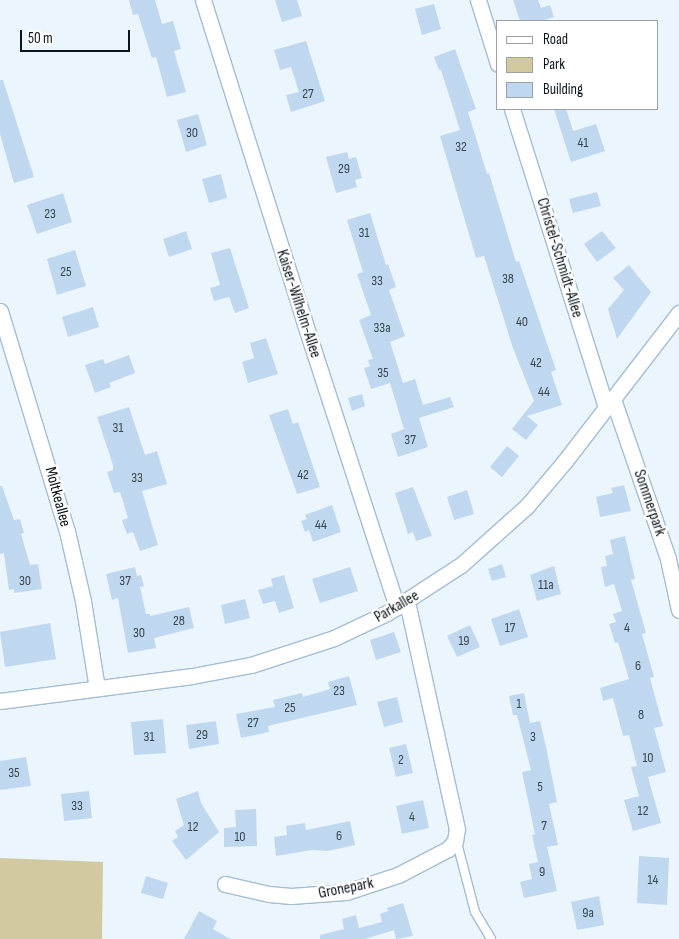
<!DOCTYPE html>
<html>
<head>
<meta charset="utf-8">
<style>
  body { margin:0 }
  #map { position:relative; width:679px; height:939px; overflow:hidden; background:#ebf5fe; font-family:"Sofia Sans Condensed",sans-serif }
  div>[style] { position:absolute }
  [style*='--x'] { left:calc(var(--x)*1px); top:calc(var(--y)*1px); width:calc(var(--w)*1px); rotate:calc(var(--a)*1deg) }
  .green>* { inset:0; background:#d2c9a0 }
  .building>* { inset:0; background:#c0d8ef }
  .roads { filter:drop-shadow(1px 0 #a5bdd3) drop-shadow(-1px 0 #a5bdd3) drop-shadow(0 1px #a5bdd3) drop-shadow(0 -1px #a5bdd3) }
  .service>* { height:8px; margin:-4px; padding:0 4px; transform-origin:4px; border-radius:4px; background:#fff }
  .minor>* { height:15px; margin:-7.5px; padding:0 7.5px; transform-origin:7.5px; border-radius:7.5px; background:#fff }
  span { translate:-50% -50%; white-space:nowrap; text-align:center; line-height:1.15; -webkit-text-stroke:5px #fff; paint-order:stroke }
  .number-label { font-size:14px; color:#384550 }
  .number-label span { -webkit-text-stroke-width:0 }
  .street-label { font-size:16px; color:#0b141b }
  .legend { position:absolute; left:496px; top:20px; width:162px; height:90px; box-sizing:border-box; background:#fff; border:1px solid #9da1a4; margin:0; padding:6px 9px; list-style:none; font-size:15px; color:#0b141b }
  .legend li { display:flex; align-items:center; gap:10px; height:25px }
  .legend b { width:25px; border:1px solid #9da1a4 }
  .scale { position:absolute; left:20px; top:30px; width:110px; height:22px; box-sizing:border-box; border:2px solid #0b141b; border-top:0; padding-left:6px; font-size:15px; line-height:18px; white-space:nowrap; color:#0b141b; -webkit-text-stroke:4px #fff; paint-order:stroke }
</style>
</head>
<body>
<div id="map">
  <div class="green">
    <div style="clip-path:polygon(0 858px,103px 862px,102px 939px,0 939px)"></div>
  </div>
  <div class="building">
    <div style="clip-path:polygon(129px 0,155px 0,162px 24px,173px 21px,181px 49px,174px 51px,186px 92px,167px 97px,156px 57px,152px 58px,138px 14px,133px 15px)"></div>
    <div style="clip-path:polygon(275px 0,297px 0,302px 16px,282px 22px)"></div>
    <div style="clip-path:polygon(513px 0,538px 0,541px 8px,550px 5px,554px 17px,542px 21px,520px 21px)"></div>
    <div style="clip-path:polygon(434px 4px,441px 29px,422px 35px,415px 9px)"></div>
    <div style="clip-path:polygon(306px 41px,325px 101px,291px 112px,286px 95px,299px 92px,291px 67px,280px 70px,274px 50px)"></div>
    <div style="clip-path:polygon(455px 49px,476px 109px,468px 112px,487px 174px,489px 173px,516px 262px,519px 261px,556px 370px,551px 372px,562px 405px,527px 416px,538px 425px,526px 440px,512px 429px,534px 401px,513px 348px,484px 256px,476px 258px,440px 136px,460px 130px,441px 70px,439px 70px,434px 57px)"></div>
    <div style="clip-path:polygon(0 80px,3px 80px,34px 177px,14px 183px,0 134px)"></div>
    <div style="clip-path:polygon(554px 109px,566px 109px,573px 131px,596px 124px,605px 151px,571px 162px)"></div>
    <div style="clip-path:polygon(198px 114px,207px 145px,186px 152px,177px 120px)"></div>
    <div style="clip-path:polygon(347px 152px,349px 159px,356px 157px,362px 178px,355px 180px,357px 187px,336px 193px,326px 157px)"></div>
    <div style="clip-path:polygon(221px 174px,227px 198px,209px 203px,202px 179px)"></div>
    <div style="clip-path:polygon(597px 192px,601px 206px,573px 213px,569px 199px)"></div>
    <div style="clip-path:polygon(63px 193px,72px 222px,37px 234px,27px 205px)"></div>
    <div style="clip-path:polygon(370px 213px,386px 265px,388px 264px,396px 287px,389px 290px,405px 336px,390px 342px,403px 383px,415px 379px,423px 405px,450px 397px,454px 407px,419px 418px,428px 447px,398px 457px,391px 434px,404px 429px,390px 383px,371px 389px,364px 368px,370px 366px,368px 360px,373px 359px,359px 320px,371px 315px,357px 274px,363px 272px,347px 220px)"></div>
    <div style="clip-path:polygon(186px 231px,192px 249px,169px 257px,163px 239px)"></div>
    <div style="clip-path:polygon(602px 231px,616px 248px,597px 262px,584px 244px)"></div>
    <div style="clip-path:polygon(230px 248px,249px 308px,235px 313px,229px 297px,214px 301px,210px 288px,220px 285px,211px 253px)"></div>
    <div style="clip-path:polygon(75px 250px,86px 286px,57px 295px,47px 259px)"></div>
    <div style="clip-path:polygon(629px 265px,651px 292px,617px 339px,608px 309px,624px 290px,613px 278px)"></div>
    <div style="clip-path:polygon(93px 307px,99px 327px,68px 337px,62px 317px)"></div>
    <div style="clip-path:polygon(266px 338px,278px 374px,248px 383px,242px 362px,254px 358px,250px 343px)"></div>
    <div style="clip-path:polygon(129px 355px,135px 373px,109px 383px,111px 387px,95px 393px,85px 365px,103px 359px,105px 364px)"></div>
    <div style="clip-path:polygon(362px 394px,365px 406px,352px 411px,348px 398px)"></div>
    <div style="clip-path:polygon(129px 407px,145px 455px,157px 451px,167px 484px,142px 491px,158px 545px,140px 551px,133px 532px,127px 534px,122px 520px,128px 518px,120px 492px,114px 493px,107px 472px,113px 470px,113px 465px,97px 417px)"></div>
    <div style="clip-path:polygon(288px 409px,293px 424px,298px 422px,320px 487px,297px 494px,269px 415px)"></div>
    <div style="clip-path:polygon(507px 446px,519px 456px,502px 477px,490px 467px)"></div>
    <div style="clip-path:polygon(624px 485px,631px 511px,600px 517px,596px 497px,613px 493px,611px 488px)"></div>
    <div style="clip-path:polygon(0 486px,2px 486px,14px 520px,20px 519px,24px 533px,21px 534px,30px 565px,38px 564px,42px 589px,14px 593px,14px 589px,9px 590px,4px 553px,0 554px)"></div>
    <div style="clip-path:polygon(413px 487px,432px 536px,416px 541px,413px 532px,408px 534px,395px 493px)"></div>
    <div style="clip-path:polygon(467px 490px,474px 514px,454px 520px,447px 497px)"></div>
    <div style="clip-path:polygon(332px 505px,341px 532px,313px 542px,309px 530px,305px 532px,301px 521px,307px 519px,305px 515px)"></div>
    <div style="clip-path:polygon(625px 536px,635px 579px,631px 580px,646px 633px,642px 634px,654px 677px,650px 678px,663px 726px,654px 728px,666px 772px,648px 777px,661px 823px,633px 831px,624px 800px,639px 796px,631px 767px,637px 766px,629px 735px,623px 736px,613px 698px,603px 701px,600px 688px,629px 679px,618px 642px,615px 643px,609px 624px,616px 622px,613px 614px,622px 611px,614px 584px,605px 587px,601px 567px,607px 566px,605px 556px,613px 554px,610px 540px)"></div>
    <div style="clip-path:polygon(502px 564px,506px 577px,492px 581px,488px 569px)"></div>
    <div style="clip-path:polygon(554px 566px,561px 594px,537px 601px,530px 575px)"></div>
    <div style="clip-path:polygon(135px 567px,137px 576px,141px 575px,144px 586px,140px 587px,146px 614px,150px 614px,150px 616px,189px 607px,194px 628px,154px 638px,156px 648px,128px 653px,118px 598px,112px 600px,106px 574px)"></div>
    <div style="clip-path:polygon(350px 567px,358px 591px,320px 603px,312px 579px)"></div>
    <div style="clip-path:polygon(284px 575px,294px 608px,279px 613px,275px 601px,263px 604px,258px 590px,273px 586px,271px 579px)"></div>
    <div style="clip-path:polygon(245px 599px,250px 618px,225px 624px,221px 605px)"></div>
    <div style="clip-path:polygon(519px 609px,528px 637px,500px 646px,491px 619px)"></div>
    <div style="clip-path:polygon(50px 623px,56px 659px,5px 667px,0 632px)"></div>
    <div style="clip-path:polygon(470px 625px,480px 647px,457px 657px,447px 636px)"></div>
    <div style="clip-path:polygon(394px 632px,401px 652px,376px 660px,370px 640px)"></div>
    <div style="clip-path:polygon(349px 676px,357px 705px,268px 726px,269px 732px,241px 738px,236px 714px,275px 707px,273px 700px,302px 693px,303px 697px,330px 689px,328px 682px)"></div>
    <div style="clip-path:polygon(524px 693px,530px 723px,540px 721px,546px 747px,557px 802px,549px 804px,558px 845px,547px 847px,557px 891px,524px 898px,520px 882px,532px 879px,529px 864px,538px 862px,532px 835px,535px 834px,522px 772px,531px 770px,517px 715px,513px 715px,509px 696px)"></div>
    <div style="clip-path:polygon(397px 697px,403px 722px,384px 727px,377px 702px)"></div>
    <div style="clip-path:polygon(163px 719px,166px 753px,134px 755px,131px 722px)"></div>
    <div style="clip-path:polygon(216px 721px,219px 744px,189px 749px,186px 725px)"></div>
    <div style="clip-path:polygon(406px 744px,413px 773px,396px 777px,389px 748px)"></div>
    <div style="clip-path:polygon(26px 757px,31px 786px,0 790px,0 761px)"></div>
    <div style="clip-path:polygon(89px 791px,92px 818px,64px 821px,61px 794px)"></div>
    <div style="clip-path:polygon(198px 791px,201px 803px,219px 832px,186px 860px,172px 841px,178px 837px,175px 831px,184px 825px,176px 799px)"></div>
    <div style="clip-path:polygon(423px 800px,429px 828px,402px 834px,396px 806px)"></div>
    <div style="clip-path:polygon(256px 809px,257px 846px,224px 847px,224px 828px,236px 827px,235px 810px)"></div>
    <div style="clip-path:polygon(350px 821px,355px 845px,328px 851px,312px 850px,276px 856px,274px 837px,287px 835px,286px 826px,305px 823px,306px 830px)"></div>
    <div style="clip-path:polygon(639px 856px,669px 858px,667px 905px,637px 903px)"></div>
    <div style="clip-path:polygon(146px 876px,168px 883px,163px 899px,141px 893px)"></div>
    <div style="clip-path:polygon(599px 896px,604px 925px,577px 930px,571px 902px)"></div>
    <div style="clip-path:polygon(403px 903px,413px 936px,396px 939px,394px 930px,365px 939px,320px 939px,320px 935px,344px 929px,342px 919px,356px 915px,359px 928px,382px 922px,380px 914px,388px 911px,387px 908px)"></div>
    <div style="clip-path:polygon(199px 911px,217px 921px,213px 929px,230px 939px,184px 939px)"></div>
  </div>
  <div class="roads">
    <div class="service">
      <div style="--x:456;--y:839;--w:75;--a:75.4"></div>
      <div style="--x:475;--y:912;--w:31;--a:59"></div>
    </div>
    <div class="minor">
      <div style="--x:203;--y:0;--w:337;--a:72.5"></div>
      <div style="--x:304;--y:321;--w:301;--a:72"></div>
      <div style="--x:478;--y:0;--w:67;--a:72.6"></div>
      <div style="--x:512;--y:109;--w:313;--a:72.5"></div>
      <div style="--x:0;--y:311;--w:230;--a:73.1"></div>
      <div style="--x:67;--y:531;--w:72;--a:77.1"></div>
      <div style="--x:83;--y:601;--w:88;--a:80.9"></div>
      <div style="--x:613;--y:399;--w:169;--a:71"></div>
      <div style="--x:668;--y:559;--w:52;--a:77.8"></div>
      <div style="--x:0;--y:701;--w:194;--a:-7.4"></div>
      <div style="--x:192;--y:676;--w:60;--a:-10.6"></div>
      <div style="--x:251;--y:665;--w:87;--a:-18"></div>
      <div style="--x:334;--y:638;--w:59;--a:-25.3"></div>
      <div style="--x:387;--y:613;--w:88;--a:-33"></div>
      <div style="--x:461;--y:565;--w:89;--a:-41.8"></div>
      <div style="--x:527;--y:506;--w:59;--a:-49.8"></div>
      <div style="--x:565;--y:461;--w:187;--a:-52.4"></div>
      <div style="--x:225;--y:884;--w:45;--a:12.8"></div>
      <div style="--x:269;--y:894;--w:22;--a:5"></div>
      <div style="--x:291;--y:896;--w:55;--a:-4.2"></div>
      <div style="--x:346;--y:892;--w:55;--a:-18.1"></div>
      <div style="--x:398;--y:875;--w:56;--a:-27.5"></div>
      <div style="--x:448;--y:849;--w:11;--a:-49"></div>
      <div style="--x:455;--y:841;--w:12;--a:-81"></div>
      <div style="--x:457;--y:829;--w:232;--a:-102.4"></div>
    </div>
  </div>
  <div class="number-label">
    <span style="left:308px;top:94px">27</span>
    <span style="left:192px;top:133px">30</span>
    <span style="left:583px;top:143px">41</span>
    <span style="left:461px;top:147px">32</span>
    <span style="left:344px;top:169px">29</span>
    <span style="left:50px;top:214px">23</span>
    <span style="left:364px;top:233px">31</span>
    <span style="left:66px;top:272px">25</span>
    <span style="left:508px;top:279px">38</span>
    <span style="left:377px;top:281px">33</span>
    <span style="left:522px;top:322px">40</span>
    <span style="left:382px;top:328px">33a</span>
    <span style="left:536px;top:363px">42</span>
    <span style="left:383px;top:373px">35</span>
    <span style="left:544px;top:392px">44</span>
    <span style="left:118px;top:428px">31</span>
    <span style="left:410px;top:440px">37</span>
    <span style="left:303px;top:475px">42</span>
    <span style="left:137px;top:478px">33</span>
    <span style="left:321px;top:525px">44</span>
    <span style="left:25px;top:581px">30</span>
    <span style="left:125px;top:581px">37</span>
    <span style="left:546px;top:585px">11a</span>
    <span style="left:179px;top:621px">28</span>
    <span style="left:510px;top:628px">17</span>
    <span style="left:627px;top:628px">4</span>
    <span style="left:139px;top:633px">30</span>
    <span style="left:464px;top:641px">19</span>
    <span style="left:638px;top:666px">6</span>
    <span style="left:339px;top:691px">23</span>
    <span style="left:519px;top:704px">1</span>
    <span style="left:290px;top:708px">25</span>
    <span style="left:641px;top:715px">8</span>
    <span style="left:253px;top:723px">27</span>
    <span style="left:202px;top:735px">29</span>
    <span style="left:149px;top:737px">31</span>
    <span style="left:533px;top:737px">3</span>
    <span style="left:648px;top:758px">10</span>
    <span style="left:401px;top:760px">2</span>
    <span style="left:14px;top:773px">35</span>
    <span style="left:540px;top:787px">5</span>
    <span style="left:77px;top:806px">33</span>
    <span style="left:643px;top:811px">12</span>
    <span style="left:412px;top:817px">4</span>
    <span style="left:544px;top:826px">7</span>
    <span style="left:193px;top:827px">12</span>
    <span style="left:339px;top:836px">6</span>
    <span style="left:240px;top:837px">10</span>
    <span style="left:542px;top:872px">9</span>
    <span style="left:653px;top:880px">14</span>
    <span style="left:588px;top:913px">9a</span>
  </div>
  <div class="street-label">
    <span style="left:559px;top:258px;rotate:73deg">Christel-Schmidt-Allee</span>
    <span style="left:298px;top:304px;rotate:72deg">Kaiser-Wilhelm-Allee</span>
    <span style="left:57px;top:497px;rotate:75deg">Moltkeallee</span>
    <span style="left:649px;top:503px;rotate:71deg">Sommerpark</span>
    <span style="left:397px;top:607px;rotate:-30deg">Parkallee</span>
    <span style="left:346px;top:889px;rotate:-11deg">Gronepark</span>
  </div>
  <ul class="legend">
  <li><b style="height:6px;background:#fff"></b>Road</li>
  <li><b style="height:14px;background:#d2c9a0"></b>Park</li>
  <li><b style="height:14px;background:#c0d8ef"></b>Building</li>
  </ul>
  <div class="scale">50 m</div>
</div>
</body>
</html>
